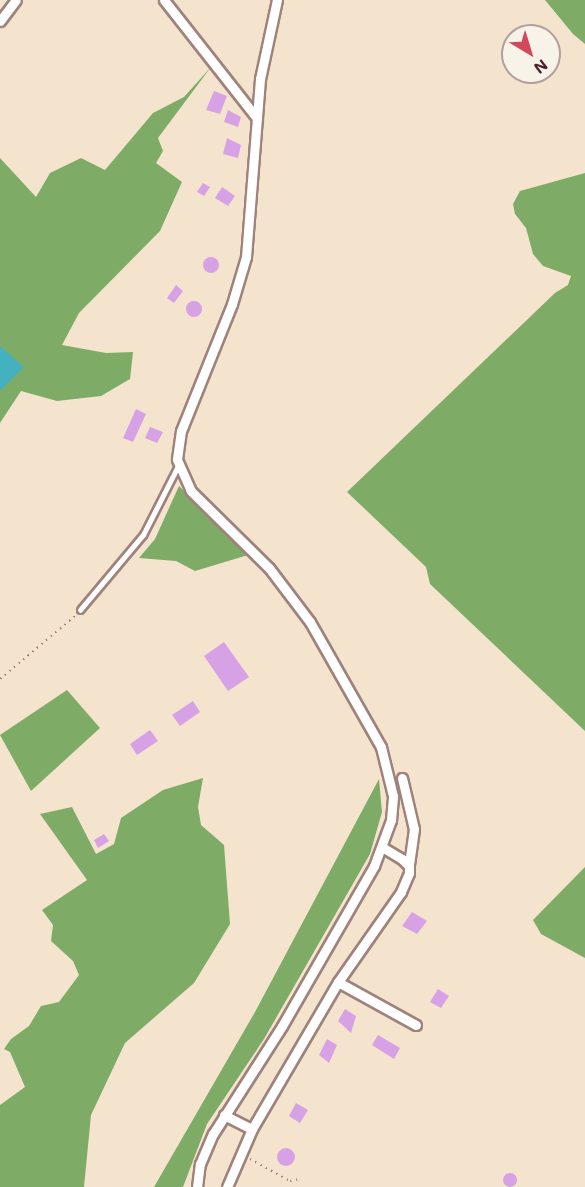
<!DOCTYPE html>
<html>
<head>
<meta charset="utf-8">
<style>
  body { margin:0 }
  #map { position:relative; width:585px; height:1187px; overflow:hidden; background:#f4e4cd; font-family:Mali,sans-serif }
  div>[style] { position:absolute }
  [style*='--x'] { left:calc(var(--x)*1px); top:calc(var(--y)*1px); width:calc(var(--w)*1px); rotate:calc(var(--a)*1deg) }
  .forest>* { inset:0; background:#7eac66 }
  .water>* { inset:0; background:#44b2be }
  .building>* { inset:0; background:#d7a2e5 }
  .round { border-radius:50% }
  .path>* { height:1.5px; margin-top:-0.75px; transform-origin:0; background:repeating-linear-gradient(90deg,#9f827c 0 1.5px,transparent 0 6px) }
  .roads { filter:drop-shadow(2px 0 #9f827c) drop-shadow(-2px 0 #9f827c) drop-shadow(0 2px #9f827c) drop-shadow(0 -2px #9f827c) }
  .lane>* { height:4.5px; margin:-2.25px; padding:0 2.25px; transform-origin:2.25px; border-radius:2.25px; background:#fff }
  .street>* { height:9px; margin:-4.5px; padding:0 4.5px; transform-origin:4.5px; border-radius:4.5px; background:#fff }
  span { translate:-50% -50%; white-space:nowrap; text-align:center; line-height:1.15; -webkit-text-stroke:5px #f7f3e8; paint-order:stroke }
  .north { position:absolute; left:501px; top:24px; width:60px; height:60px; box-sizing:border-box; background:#f7f3e8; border:2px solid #b29e9c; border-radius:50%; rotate:142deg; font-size:16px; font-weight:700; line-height:24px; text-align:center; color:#4a1f2b }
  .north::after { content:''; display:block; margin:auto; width:21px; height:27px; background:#d1495b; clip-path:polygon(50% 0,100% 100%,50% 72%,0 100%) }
</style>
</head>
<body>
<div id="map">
  <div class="forest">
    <div style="clip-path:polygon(545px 0,585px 0,585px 44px,573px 34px)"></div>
    <div style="clip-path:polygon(211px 67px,158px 138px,163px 151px,156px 163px,182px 182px,160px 231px,79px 313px,62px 345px,106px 353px,133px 352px,130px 379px,101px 396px,57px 401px,21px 391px,0 423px,0 158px,36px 197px,50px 173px,81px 158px,105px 170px,153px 113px,184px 97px)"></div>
    <div style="clip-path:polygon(585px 173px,585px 731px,430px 584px,426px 567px,347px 492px,555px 293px,568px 285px,571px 276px,543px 266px,533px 254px,526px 228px,515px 214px,513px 204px,520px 191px)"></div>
    <div style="clip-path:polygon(179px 486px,248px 555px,195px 571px,176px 561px,139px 558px,155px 539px)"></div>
    <div style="clip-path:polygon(67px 690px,100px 728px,31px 791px,0 735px)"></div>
    <div style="clip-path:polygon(203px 778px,198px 807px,201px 825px,224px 845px,230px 924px,194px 983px,125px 1043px,91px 1115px,84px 1187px,0 1187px,0 1105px,25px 1087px,10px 1052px,4px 1049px,11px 1039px,29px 1026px,41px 1006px,59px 1002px,79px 975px,73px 961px,51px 941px,53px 925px,42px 910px,87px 880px,40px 814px,72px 807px,96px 854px,114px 844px,121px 818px,163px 790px)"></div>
    <div style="clip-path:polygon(379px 779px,382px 812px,370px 854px,264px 1039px,207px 1124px,183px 1187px,154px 1187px,255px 1012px)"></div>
    <div style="clip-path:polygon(585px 867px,585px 958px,541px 934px,533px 920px)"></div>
  </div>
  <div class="water">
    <div style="clip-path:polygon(0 346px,24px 367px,0 391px)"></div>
  </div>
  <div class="building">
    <div style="clip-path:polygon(214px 91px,227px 96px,220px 114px,206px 110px)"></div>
    <div style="clip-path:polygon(228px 110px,241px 117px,238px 127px,224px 122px)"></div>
    <div style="clip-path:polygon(227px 138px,241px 145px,238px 158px,223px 154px)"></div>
    <div style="clip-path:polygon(203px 183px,210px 187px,204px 196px,197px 192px)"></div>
    <div style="clip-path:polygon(222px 187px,235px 196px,228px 206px,215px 198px)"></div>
    <div class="round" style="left:203px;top:257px;width:16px;height:16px"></div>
    <div style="clip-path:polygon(176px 285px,183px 291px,174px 303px,167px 298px)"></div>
    <div class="round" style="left:186px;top:301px;width:16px;height:16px"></div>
    <div style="clip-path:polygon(136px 409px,146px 414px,133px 442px,123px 438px)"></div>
    <div style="clip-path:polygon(150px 427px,163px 432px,157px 443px,145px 438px)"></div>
    <div style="clip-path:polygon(224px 642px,249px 677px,228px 691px,204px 656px)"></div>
    <div style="clip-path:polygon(193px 701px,200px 712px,180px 726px,172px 715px)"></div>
    <div style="clip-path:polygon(150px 730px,158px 741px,137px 755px,130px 744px)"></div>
    <div style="clip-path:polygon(104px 834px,109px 841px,98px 848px,94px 840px)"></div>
    <div style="clip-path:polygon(412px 912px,427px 921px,417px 934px,402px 926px)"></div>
    <div style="clip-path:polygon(438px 989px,449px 996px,441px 1008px,430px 1002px)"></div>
    <div style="clip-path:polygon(345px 1009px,356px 1016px,351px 1033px,338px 1021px)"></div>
    <div style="clip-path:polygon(378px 1035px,400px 1048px,394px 1059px,372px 1045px)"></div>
    <div style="clip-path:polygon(327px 1039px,337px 1045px,329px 1063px,319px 1055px)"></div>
    <div style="clip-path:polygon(296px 1103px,308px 1110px,300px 1123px,289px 1116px)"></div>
    <div class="round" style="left:277px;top:1148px;width:18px;height:18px"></div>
    <div class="round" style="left:503px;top:1173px;width:14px;height:14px"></div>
  </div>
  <div class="path">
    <div style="--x:0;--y:679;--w:99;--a:-40.1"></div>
    <div style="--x:250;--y:1159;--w:46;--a:28.8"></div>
    <div style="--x:290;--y:1181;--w:9;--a:-13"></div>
  </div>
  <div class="roads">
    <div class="lane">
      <div style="--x:80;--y:610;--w:98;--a:-50"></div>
      <div style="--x:143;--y:535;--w:80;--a:-63.1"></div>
    </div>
    <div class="street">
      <div style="--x:164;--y:0;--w:150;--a:51.8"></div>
      <div style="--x:0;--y:21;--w:26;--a:-53"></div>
      <div style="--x:402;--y:778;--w:52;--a:76.8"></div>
      <div style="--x:414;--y:829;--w:37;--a:98"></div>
      <div style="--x:382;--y:847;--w:23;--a:31"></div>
      <div style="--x:402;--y:859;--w:10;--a:45"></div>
      <div style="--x:409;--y:866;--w:7;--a:90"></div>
      <div style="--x:409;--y:873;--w:21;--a:113"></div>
      <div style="--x:401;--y:892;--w:110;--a:125"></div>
      <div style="--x:338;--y:982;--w:89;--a:28.9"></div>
      <div style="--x:224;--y:1115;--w:31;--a:27"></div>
      <div style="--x:252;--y:1129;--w:170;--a:-59.7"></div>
      <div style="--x:197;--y:1187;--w:23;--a:-83"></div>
      <div style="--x:200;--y:1164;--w:33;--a:-67"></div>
      <div style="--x:213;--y:1134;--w:128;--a:-57.4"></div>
      <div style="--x:282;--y:1026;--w:185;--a:-60.1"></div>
      <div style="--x:374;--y:866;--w:49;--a:-69.7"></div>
      <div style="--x:391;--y:820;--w:24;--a:-85"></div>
      <div style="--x:393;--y:796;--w:50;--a:-103.8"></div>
      <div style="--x:381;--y:747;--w:144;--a:-119.6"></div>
      <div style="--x:310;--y:622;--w:68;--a:-127.2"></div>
      <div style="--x:269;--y:568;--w:110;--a:-135.4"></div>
      <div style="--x:191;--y:491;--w:35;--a:-114"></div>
      <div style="--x:177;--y:459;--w:28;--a:-82"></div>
      <div style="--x:181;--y:431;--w:137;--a:-68.1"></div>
      <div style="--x:232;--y:304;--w:49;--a:-73.4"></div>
      <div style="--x:246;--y:257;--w:179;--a:-85.5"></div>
      <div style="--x:260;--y:79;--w:81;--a:-77.9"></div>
      <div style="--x:227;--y:1187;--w:63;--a:-66.7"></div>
    </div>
  </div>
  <div class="north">N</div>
</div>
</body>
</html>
